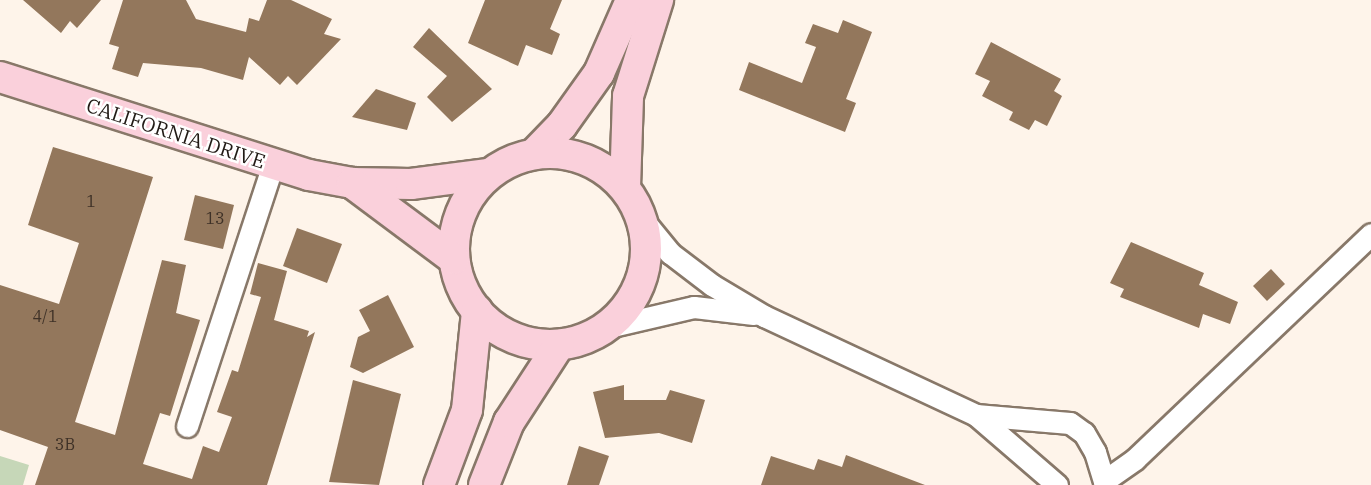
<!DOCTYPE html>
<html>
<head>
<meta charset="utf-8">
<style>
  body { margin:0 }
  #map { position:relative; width:1371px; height:485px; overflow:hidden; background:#fef4ea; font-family:"IBM Plex Serif",serif }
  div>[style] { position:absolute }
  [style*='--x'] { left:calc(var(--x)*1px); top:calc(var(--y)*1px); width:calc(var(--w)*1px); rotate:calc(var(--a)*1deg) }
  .green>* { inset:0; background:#c6d7b8 }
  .building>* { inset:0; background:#93775c }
  .roads { filter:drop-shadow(2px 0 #887869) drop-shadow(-2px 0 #887869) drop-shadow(0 2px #887869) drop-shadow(0 -2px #887869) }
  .street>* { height:21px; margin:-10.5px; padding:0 10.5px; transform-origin:10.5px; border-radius:10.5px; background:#fff }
  .secondary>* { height:30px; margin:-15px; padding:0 15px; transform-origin:15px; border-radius:15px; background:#fad0db }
  .secondary>.ring { margin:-15px; padding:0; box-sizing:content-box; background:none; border:30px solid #fad0db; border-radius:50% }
  span { translate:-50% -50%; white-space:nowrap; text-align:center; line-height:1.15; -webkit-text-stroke:5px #fff; paint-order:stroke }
  .number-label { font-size:16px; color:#3e3127 }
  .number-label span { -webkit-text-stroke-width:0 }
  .street-label { font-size:20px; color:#211a15 }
</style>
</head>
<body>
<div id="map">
  <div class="green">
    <div style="clip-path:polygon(0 456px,29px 465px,23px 485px,0 485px)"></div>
  </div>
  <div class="building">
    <div style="clip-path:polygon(23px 0,101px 0,77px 28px,70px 21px,61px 33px)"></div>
    <div style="clip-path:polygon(123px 0,186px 0,196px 19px,246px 32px,249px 18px,259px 21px,267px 0,291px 0,332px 19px,324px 34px,341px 39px,297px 85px,288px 76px,280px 85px,249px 57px,243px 80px,201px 68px,143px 63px,138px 77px,112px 69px,119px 47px,109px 44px)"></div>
    <div style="clip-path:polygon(485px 0,562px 0,550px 29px,560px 34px,552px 55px,526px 45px,518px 66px,468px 43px)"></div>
    <div style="clip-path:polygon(843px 20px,872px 32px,846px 99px,856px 103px,845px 132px,739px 90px,749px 62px,802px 83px,816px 47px,805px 43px,813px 24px,838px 33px)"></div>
    <div style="clip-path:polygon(429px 28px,492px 89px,452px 122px,427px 97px,447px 76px,413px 47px)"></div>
    <div style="clip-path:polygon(991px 42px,1061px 79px,1054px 91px,1062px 96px,1047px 126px,1035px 120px,1029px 130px,1009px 120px,1013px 112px,982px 96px,990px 81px,975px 74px)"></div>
    <div style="clip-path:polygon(376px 89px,416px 103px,407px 130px,352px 117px)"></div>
    <div style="clip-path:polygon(53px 147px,153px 177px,75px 422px,115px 435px,162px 260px,186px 265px,176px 313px,200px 320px,170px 416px,160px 413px,143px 464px,192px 479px,203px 446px,219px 452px,232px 417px,217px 412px,232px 370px,238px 372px,261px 297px,250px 294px,258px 263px,287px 271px,274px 320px,309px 331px,307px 337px,315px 332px,267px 485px,35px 485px,48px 447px,0 430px,0 285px,59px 304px,79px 243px,28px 225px)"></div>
    <div style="clip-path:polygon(195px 195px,234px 205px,223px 249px,184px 240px)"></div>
    <div style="clip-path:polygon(297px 228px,342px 244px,327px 283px,283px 266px)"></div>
    <div style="clip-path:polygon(1131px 242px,1204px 273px,1199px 285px,1238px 302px,1230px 324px,1203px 314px,1199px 328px,1120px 297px,1124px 289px,1110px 283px)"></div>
    <div style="clip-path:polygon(1271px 269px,1285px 284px,1267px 301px,1253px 286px)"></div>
    <div style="clip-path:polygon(388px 295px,414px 347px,363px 373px,350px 367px,358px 337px,370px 331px,359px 310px)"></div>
    <div style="clip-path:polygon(353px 380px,401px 394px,379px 485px,329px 482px)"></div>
    <div style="clip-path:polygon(624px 385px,624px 400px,666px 400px,670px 390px,705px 400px,692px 443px,659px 433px,605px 438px,593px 392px)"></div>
    <div style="clip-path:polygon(579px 446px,609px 456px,599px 485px,567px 485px)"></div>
    <div style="clip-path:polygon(846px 455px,925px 485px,761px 485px,771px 456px,814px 470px,818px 459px,842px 467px)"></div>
  </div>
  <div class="roads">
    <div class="street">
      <div style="--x:643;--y:220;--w:43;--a:50.7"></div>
      <div style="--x:670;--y:253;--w:53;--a:37.3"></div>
      <div style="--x:712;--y:285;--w:61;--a:30.8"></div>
      <div style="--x:764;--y:316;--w:234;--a:25"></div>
      <div style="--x:976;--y:415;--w:107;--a:40.8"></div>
      <div style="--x:608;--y:327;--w:88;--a:-13.1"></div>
      <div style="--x:694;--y:307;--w:60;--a:6.7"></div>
      <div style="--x:976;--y:415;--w:94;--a:4.9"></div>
      <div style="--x:1070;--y:423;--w:17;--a:36"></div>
      <div style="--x:1084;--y:433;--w:22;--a:60"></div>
      <div style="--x:1095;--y:452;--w:34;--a:73"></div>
      <div style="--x:187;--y:426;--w:276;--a:-71.8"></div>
      <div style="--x:1104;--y:481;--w:38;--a:-35"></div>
      <div style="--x:1135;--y:459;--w:326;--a:-43.6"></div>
    </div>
    <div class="secondary">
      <div style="--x:0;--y:77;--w:324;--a:17.6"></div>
      <div style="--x:309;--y:175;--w:44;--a:10.5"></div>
      <div style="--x:352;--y:183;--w:59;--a:1"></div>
      <div style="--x:411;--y:184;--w:78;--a:-7.4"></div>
      <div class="ring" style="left:454px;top:153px;width:162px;height:162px"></div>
      <div style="--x:534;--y:154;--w:40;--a:-46"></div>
      <div style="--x:562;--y:125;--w:64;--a:-54.6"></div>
      <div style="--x:599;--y:73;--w:80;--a:-66.3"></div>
      <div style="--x:352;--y:183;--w:127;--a:36.7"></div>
      <div style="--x:625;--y:188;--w:92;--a:-88.1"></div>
      <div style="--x:628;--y:96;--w:101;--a:-72.6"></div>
      <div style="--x:439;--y:485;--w:80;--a:-69.5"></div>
      <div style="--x:467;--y:410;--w:100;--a:-84.2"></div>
      <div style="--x:484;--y:485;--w:68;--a:-68.4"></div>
      <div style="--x:509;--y:422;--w:92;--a:-57"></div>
    </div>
  </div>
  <div class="number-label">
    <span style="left:91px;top:201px">1</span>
    <span style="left:215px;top:218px">13</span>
    <span style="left:45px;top:316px">4/1</span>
    <span style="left:65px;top:444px">3B</span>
  </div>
  <div class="street-label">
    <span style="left:176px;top:133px;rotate:18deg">CALIFORNIA DRIVE</span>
  </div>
</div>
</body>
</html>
